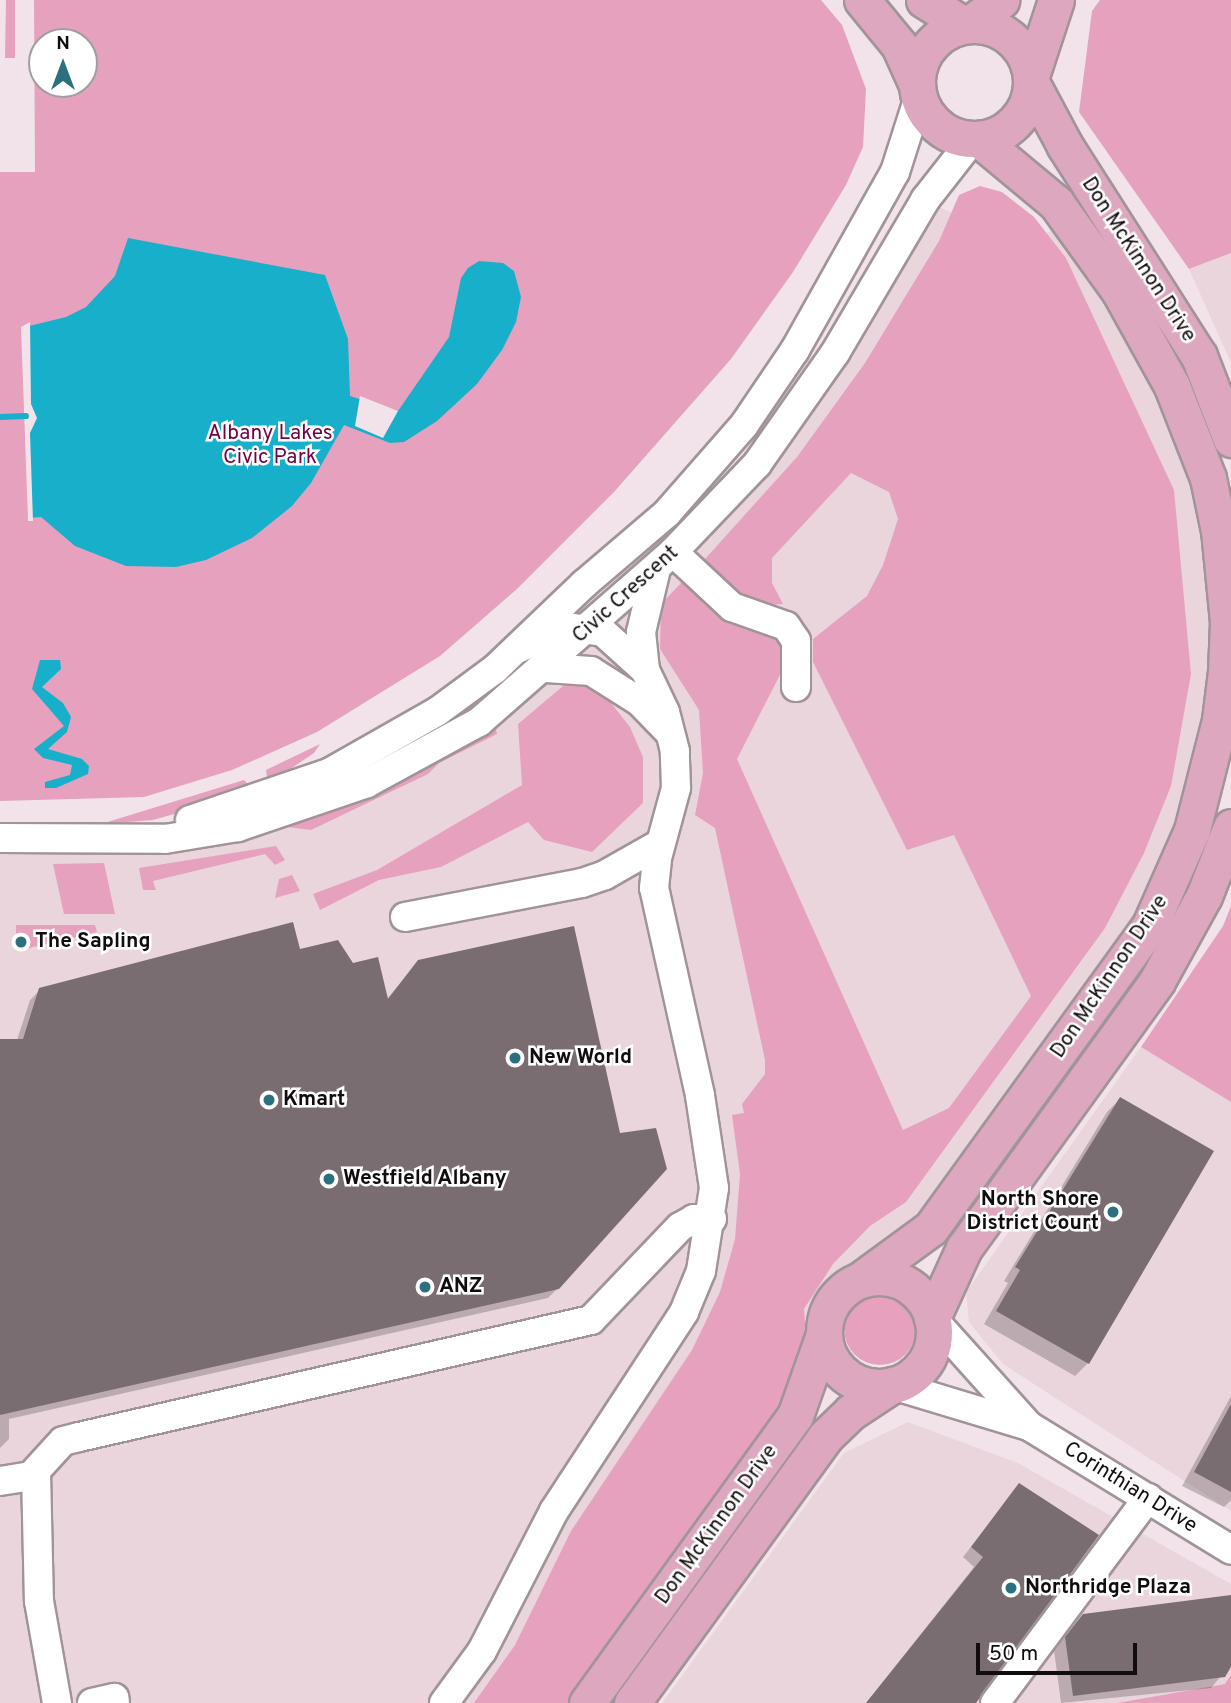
<!DOCTYPE html>
<html>
<head>
<meta charset="utf-8">
<style>
  body { margin:0 }
  #map { position:relative; width:1231px; height:1703px; overflow:hidden; background:#f1e3e9; font-family:Overpass,sans-serif }
  div>[style] { position:absolute }
  [style*='--x'] { left:calc(var(--x)*1px); top:calc(var(--y)*1px); width:calc(var(--w)*1px); rotate:calc(var(--a)*1deg) }
  .built>* { inset:0; background:#ead5dd }
  .green>* { inset:0; background:#e6a1bf }
  .round { border-radius:50% }
  .water>* { inset:0; background:#17afca }
  .pier>* { inset:0; background:#f1e3e9 }
  .shadow>* { inset:0; background:#0003 }
  .stream>* { height:6px; margin:-3px; padding:0 3px; transform-origin:3px; border-radius:3px; background:#17afca }
  .building>* { inset:0; background:#796d72 }
  .roads { filter:drop-shadow(2px 0 #a19499) drop-shadow(-2px 0 #a19499) drop-shadow(0 2px #a19499) drop-shadow(0 -2px #a19499) }
  .minor>* { height:28px; margin:-14px; padding:0 14px; transform-origin:14px; border-radius:14px; background:#fff }
  .major>* { height:35px; margin:-17.5px; padding:0 17.5px; transform-origin:17.5px; border-radius:17.5px; background:#dca7bf }
  .major>.ring { margin:-17.5px; padding:0; box-sizing:content-box; background:none; border:35px solid #dca7bf; border-radius:50% }
  .dots>* { width:19px; height:19px; translate:-50% -50%; box-sizing:border-box; border:4px solid #fff; border-radius:50% }
  span { translate:-50% -50%; white-space:nowrap; text-align:center; line-height:1.15; -webkit-text-stroke:5px #fff; paint-order:stroke }
  .street-label { font-size:21px; color:#110c0e }
  .park-label { font-size:21px; color:#6e0044 }
  .poi-label { font-size:21px; color:#110c0e; font-weight:700 }
  .left { translate:0 -50%; text-align:left }
  .right { translate:-100% -50%; text-align:right }
  .north { position:absolute; left:28px; top:28px; width:70px; height:70px; box-sizing:border-box; background:#fff; border:2px solid #a09e9f; border-radius:50%; rotate:0deg; font-size:19px; font-weight:700; line-height:28px; text-align:center; color:#110c0e }
  .north::after { content:''; display:block; margin:auto; width:24px; height:32px; background:#2a707f; clip-path:polygon(50% 0,100% 100%,50% 72%,0 100%) }
  .scale { position:absolute; left:976px; top:1643px; width:161px; height:32px; box-sizing:border-box; border:4px solid #110c0e; border-top:0; padding-left:9px; font-size:21px; line-height:24px; white-space:nowrap; color:#110c0e; -webkit-text-stroke:5px #fff; paint-order:stroke }
</style>
</head>
<body>
<div id="map">
  <div class="built">
    <div style="clip-path:polygon(925px 200px,1023px 247px,1069px 220px,1172px 386px,1228px 622px,1192px 830px,977px 1168px,860px 1280px,795px 1416px,587px 1703px,0 1703px,0 838px,165px 839px,426px 753px,701px 524px)"></div>
    <div style="clip-path:polygon(1231px 253px,1231px 363px,1189px 269px)"></div>
    <div style="clip-path:polygon(1141px 1047px,1231px 1102px,1231px 1511px,1003px 1364px,969px 1322px,966px 1292px)"></div>
    <div style="clip-path:polygon(908px 1422px,1018px 1463px,1231px 1584px,1231px 1675px,1225px 1684px,1117px 1703px,662px 1703px,844px 1453px)"></div>
  </div>
  <div class="green">
    <div style="clip-path:polygon(6px 0,15px 0,15px 58px,5px 58px)"></div>
    <div style="clip-path:polygon(evenodd,34px 0,821px 0,842px 25px,866px 89px,863px 147px,846px 185px,793px 272px,731px 359px,614px 492px,518px 588px,440px 656px,317px 732px,232px 770px,144px 797px,0 801px,0 172px,35px 172px,34px 0,42px 42px,84px 42px,84px 84px,42px 84px,42px 42px)"></div>
    <div style="clip-path:polygon(1100px 0,1231px 0,1231px 253px,1189px 269px,1079px 112px,1092px 11px)"></div>
    <div style="clip-path:polygon(980px 186px,1002px 192px,1034px 217px,1066px 258px,1174px 490px,1191px 674px,1171px 786px,1144px 853px,1105px 928px,906px 1202px,870px 1226px,833px 1264px,804px 1309px,807px 1346px,790px 1404px,575px 1703px,474px 1703px,515px 1645px,571px 1531px,692px 1350px,720px 1292px,735px 1239px,740px 1174px,732px 1115px,744px 1113px,742px 1104px,765px 1074px,765px 1060px,715px 828px,695px 815px,703px 773px,699px 710px,660px 649px,661px 604px,685px 579px,786px 639px,786px 663px,737px 759px,903px 1130px,949px 1108px,1031px 996px,954px 835px,907px 850px,813px 662px,813px 639px,867px 596px,883px 565px,898px 519px,889px 492px,851px 473px,772px 558px,772px 583px,783px 604px,765px 605px,732px 595px,696px 569px,797px 457px,865px 363px,939px 241px,959px 195px)"></div>
    <div style="clip-path:polygon(563px 686px,585px 686px,611px 703px,630px 727px,643px 757px,643px 803px,592px 852px,544px 840px,528px 822px,441px 867px,379px 880px,320px 910px,313px 894px,377px 870px,522px 785px,518px 724px)"></div>
    <div style="clip-path:polygon(495px 726px,497px 734px,439px 763px,428px 774px,311px 830px,287px 827px,284px 820px)"></div>
    <div style="clip-path:polygon(320px 744px,314px 753px,268px 784px,266px 770px)"></div>
    <div style="clip-path:polygon(244px 780px,255px 791px,153px 820px,101px 824px)"></div>
    <div style="clip-path:polygon(276px 846px,285px 860px,275px 865px,265px 854px,153px 881px,156px 890px,143px 890px,139px 868px)"></div>
    <div style="clip-path:polygon(104px 863px,115px 914px,64px 914px,53px 864px)"></div>
    <div style="clip-path:polygon(292px 875px,300px 891px,275px 898px,279px 879px)"></div>
    <div style="clip-path:polygon(1231px 906px,1231px 1102px,1141px 1047px,1223px 926px)"></div>
    <div style="clip-path:polygon(16px 925px,95px 925px,97px 932px,29px 948px,26px 936px,16px 935px)"></div>
    <div class="round" style="left:844px;top:1293px;width:72px;height:72px"></div>
    <div style="clip-path:polygon(1231px 1675px,1231px 1703px,1117px 1703px,1225px 1684px)"></div>
  </div>
  <div class="water">
    <div style="clip-path:polygon(128px 238px,325px 275px,348px 339px,350px 396px,398px 411px,449px 337px,461px 278px,468px 268px,479px 261px,503px 263px,514px 271px,521px 297px,516px 322px,502px 350px,477px 384px,437px 421px,404px 442px,390px 443px,344px 425px,311px 483px,292px 506px,252px 538px,206px 560px,176px 567px,126px 566px,75px 546px,41px 517px,28px 518px,25px 327px,66px 317px,86px 307px,115px 276px)"></div>
    <div style="clip-path:polygon(40px 660px,60px 660px,61px 669px,42px 687px,63px 703px,71px 717px,67px 732px,48px 749px,82px 759px,89px 766px,88px 774px,56px 788px,45px 788px,45px 782px,70px 775px,72px 765px,43px 758px,34px 749px,64px 726px,32px 689px)"></div>
  </div>
  <div class="pier">
    <div style="clip-path:polygon(30px 322px,31px 404px,37px 418px,30px 433px,33px 521px,28px 521px,21px 327px)"></div>
    <div style="clip-path:polygon(360px 396px,398px 411px,383px 438px,355px 426px)"></div>
  </div>
  <div class="shadow">
    <div style="clip-path:polygon(299px 951px,352px 965px,386px 1000px,419px 961px,558px 1288px,548px 1298px,9px 1419px,9px 1439px,0 1448px,0 1041px,17px 1040px,30px 1000px,40px 990px)"></div>
    <div style="clip-path:polygon(1120px 1099px,1211px 1152px,1088px 1363px,1075px 1376px,984px 1324px,1008px 1283px,1004px 1281px,1107px 1112px)"></div>
    <div style="clip-path:polygon(1231px 1396px,1231px 1500px,1224px 1507px,1182px 1486px)"></div>
    <div style="clip-path:polygon(1019px 1485px,973px 1703px,866px 1703px,974px 1567px,963px 1557px)"></div>
    <div style="clip-path:polygon(1231px 1597px,1231px 1664px,1211px 1688px,1061px 1703px,1054px 1650px,1083px 1615px)"></div>
  </div>
  <div class="stream">
    <div style="--x:0;--y:417;--w:26;--a:-2"></div>
  </div>
  <div class="building">
    <div style="clip-path:polygon(293px 922px,300px 949px,338px 940px,353px 963px,378px 957px,388px 999px,418px 960px,574px 926px,620px 1133px,656px 1128px,667px 1169px,559px 1289px,0 1415px,0 1039px,23px 1039px,39px 988px)"></div>
    <div style="clip-path:polygon(1120px 1097px,1214px 1151px,1089px 1364px,996px 1311px,1020px 1270px,1015px 1267px)"></div>
    <div style="clip-path:polygon(1231px 1404px,1231px 1492px,1194px 1472px)"></div>
    <div style="clip-path:polygon(1019px 1483px,1099px 1535px,976px 1703px,866px 1703px,983px 1557px,971px 1547px)"></div>
    <div style="clip-path:polygon(1231px 1595px,1231px 1667px,1225px 1677px,1073px 1696px,1065px 1637px,1083px 1614px)"></div>
  </div>
  <div class="roads">
    <div class="minor">
      <div style="--x:673;--y:552;--w:81;--a:43"></div>
      <div style="--x:732;--y:607;--w:57;--a:19.4"></div>
      <div style="--x:786;--y:626;--w:18;--a:56"></div>
      <div style="--x:796;--y:641;--w:46;--a:90"></div>
      <div style="--x:546;--y:668;--w:45;--a:3.8"></div>
      <div style="--x:591;--y:671;--w:58;--a:32.3"></div>
      <div style="--x:640;--y:702;--w:39;--a:46"></div>
      <div style="--x:645;--y:670;--w:38;--a:-96"></div>
      <div style="--x:641;--y:632;--w:65;--a:-76.6"></div>
      <div style="--x:190;--y:820;--w:147;--a:-18.7"></div>
      <div style="--x:329;--y:773;--w:125;--a:-29.6"></div>
      <div style="--x:438;--y:711;--w:71;--a:-36.4"></div>
      <div style="--x:495;--y:669;--w:123;--a:-43.7"></div>
      <div style="--x:584;--y:584;--w:109;--a:-40.5"></div>
      <div style="--x:667;--y:513;--w:117;--a:-48.8"></div>
      <div style="--x:744;--y:425;--w:91;--a:-55.8"></div>
      <div style="--x:795;--y:350;--w:204;--a:-60.7"></div>
      <div style="--x:895;--y:172;--w:79;--a:-72.3"></div>
      <div style="--x:0;--y:838;--w:165;--a:0.3"></div>
      <div style="--x:165;--y:839;--w:74;--a:-9.3"></div>
      <div style="--x:238;--y:827;--w:136;--a:-18.8"></div>
      <div style="--x:367;--y:783;--w:128;--a:-28.6"></div>
      <div style="--x:479;--y:722;--w:258;--a:-41.2"></div>
      <div style="--x:673;--y:552;--w:122;--a:-46.3"></div>
      <div style="--x:757;--y:464;--w:136;--a:-54.9"></div>
      <div style="--x:835;--y:353;--w:178;--a:-59.5"></div>
      <div style="--x:925;--y:200;--w:76;--a:-51.9"></div>
      <div style="--x:405;--y:917;--w:180;--a:-10.9"></div>
      <div style="--x:582;--y:883;--w:24;--a:-19"></div>
      <div style="--x:605;--y:875;--w:64;--a:-29.7"></div>
      <div style="--x:933;--y:1319;--w:144;--a:48.1"></div>
      <div style="--x:893;--y:1385;--w:142;--a:16.8"></div>
      <div style="--x:1029;--y:1426;--w:237;--a:31.5"></div>
      <div style="--x:36;--y:1472;--w:129;--a:88.7"></div>
      <div style="--x:39;--y:1601;--w:104;--a:80"></div>
      <div style="--x:0;--y:1481;--w:31;--a:-9"></div>
      <div style="--x:31;--y:1476;--w:47;--a:-47.6"></div>
      <div style="--x:63;--y:1441;--w:16;--a:-14"></div>
      <div style="--x:79;--y:1437;--w:525;--a:-12.87"></div>
      <div style="--x:591;--y:1320;--w:129;--a:-46.3"></div>
      <div style="--x:680;--y:1227;--w:16;--a:-30"></div>
      <div style="--x:694;--y:1219;--w:18;--a:0"></div>
      <div style="--x:92;--y:1703;--w:23;--a:-13"></div>
      <div style="--x:114;--y:1698;--w:5;--a:79"></div>
      <div style="--x:444;--y:1703;--w:64;--a:-53.8"></div>
      <div style="--x:482;--y:1651;--w:157;--a:-62.8"></div>
      <div style="--x:554;--y:1511;--w:238;--a:-56.8"></div>
      <div style="--x:684;--y:1312;--w:44;--a:-67.5"></div>
      <div style="--x:701;--y:1271;--w:84;--a:-81.1"></div>
      <div style="--x:714;--y:1188;--w:94;--a:-98.6"></div>
      <div style="--x:700;--y:1095;--w:212;--a:-102.5"></div>
      <div style="--x:654;--y:888;--w:30;--a:-84"></div>
      <div style="--x:657;--y:858;--w:73;--a:-74.8"></div>
      <div style="--x:676;--y:788;--w:37;--a:-92"></div>
      <div style="--x:675;--y:751;--w:40;--a:-104.4"></div>
      <div style="--x:665;--y:712;--w:47;--a:-115.5"></div>
      <div style="--x:645;--y:670;--w:57;--a:-137.9"></div>
      <div style="--x:603;--y:632;--w:36;--a:-172"></div>
      <div style="--x:567;--y:627;--w:52;--a:156.4"></div>
      <div style="--x:995;--y:1703;--w:256;--a:-53.3"></div>
    </div>
    <div class="major">
      <div style="--x:862;--y:0;--w:58;--a:50.6"></div>
      <div style="--x:899;--y:45;--w:44;--a:65.8"></div>
      <div style="--x:924;--y:0;--w:44;--a:31.9"></div>
      <div style="--x:971;--y:23;--w:38;--a:-37"></div>
      <div class="ring" style="left:917px;top:25px;width:79px;height:79px"></div>
      <div style="--x:1032;--y:73;--w:77;--a:-71.8"></div>
      <div style="--x:1033;--y:86;--w:68;--a:61.9"></div>
      <div style="--x:1065;--y:146;--w:249;--a:57.5"></div>
      <div style="--x:1199;--y:356;--w:89;--a:68.9"></div>
      <div class="ring" style="left:824px;top:1277px;width:75px;height:75px"></div>
      <div style="--x:860;--y:1280;--w:88;--a:-36.2"></div>
      <div style="--x:931;--y:1228;--w:374;--a:-54.1"></div>
      <div style="--x:1150;--y:925;--w:104;--a:-66.1"></div>
      <div style="--x:1192;--y:830;--w:114;--a:-75.7"></div>
      <div style="--x:1220;--y:720;--w:49;--a:-83"></div>
      <div style="--x:1226;--y:671;--w:49;--a:-87.7"></div>
      <div style="--x:1228;--y:622;--w:91;--a:-95.6"></div>
      <div style="--x:1219;--y:531;--w:54;--a:-101.7"></div>
      <div style="--x:1208;--y:478;--w:99;--a:-111.4"></div>
      <div style="--x:1172;--y:386;--w:107;--a:-119"></div>
      <div style="--x:1120;--y:292;--w:110;--a:-125.7"></div>
      <div style="--x:1056;--y:203;--w:99;--a:-140.3"></div>
      <div style="--x:932;--y:1318;--w:77;--a:-65.4"></div>
      <div style="--x:964;--y:1248;--w:329;--a:-54.1"></div>
      <div style="--x:1157;--y:981;--w:97;--a:-61.1"></div>
      <div style="--x:1204;--y:896;--w:74;--a:-68.6"></div>
      <div style="--x:587;--y:1703;--w:354;--a:-54.1"></div>
      <div style="--x:795;--y:1416;--w:87;--a:-70.5"></div>
      <div style="--x:632;--y:1703;--w:329;--a:-54"></div>
      <div style="--x:825;--y:1437;--w:36;--a:-44"></div>
      <div style="--x:851;--y:1412;--w:49;--a:-33.4"></div>
    </div>
  </div>
  <div class="dots">
    <div style="left:21px;top:942px;background:#2a707f"></div>
    <div style="left:515px;top:1058px;background:#2a707f"></div>
    <div style="left:269px;top:1100px;background:#2a707f"></div>
    <div style="left:329px;top:1179px;background:#2a707f"></div>
    <div style="left:1113px;top:1212px;background:#2a707f"></div>
    <div style="left:425px;top:1287px;background:#2a707f"></div>
    <div style="left:1011px;top:1588px;background:#2a707f"></div>
  </div>
  <div class="street-label">
    <span style="left:1138px;top:260px;rotate:57deg">Don McKinnon Drive</span>
    <span style="left:626px;top:595px;rotate:-42deg">Civic Crescent</span>
    <span style="left:1110px;top:977px;rotate:-56deg">Don McKinnon Drive</span>
    <span style="left:1130px;top:1488px;rotate:32deg">Corinthian Drive</span>
    <span style="left:717px;top:1525px;rotate:-54deg">Don McKinnon Drive</span>
  </div>
  <div class="park-label">
    <span style="left:270px;top:446px">Albany Lakes<br>Civic Park</span>
  </div>
  <div class="poi-label">
    <span class="left" style="left:35px;top:942px">The Sapling</span>
    <span class="left" style="left:529px;top:1058px">New World</span>
    <span class="left" style="left:283px;top:1100px">Kmart</span>
    <span class="left" style="left:343px;top:1179px">Westfield Albany</span>
    <span class="right" style="left:1099px;top:1212px">North Shore<br>District Court</span>
    <span class="left" style="left:439px;top:1287px">ANZ</span>
    <span class="left" style="left:1025px;top:1588px">Northridge Plaza</span>
  </div>
  <div class="north">N</div>
  <div class="scale">50 m</div>
</div>
</body>
</html>
